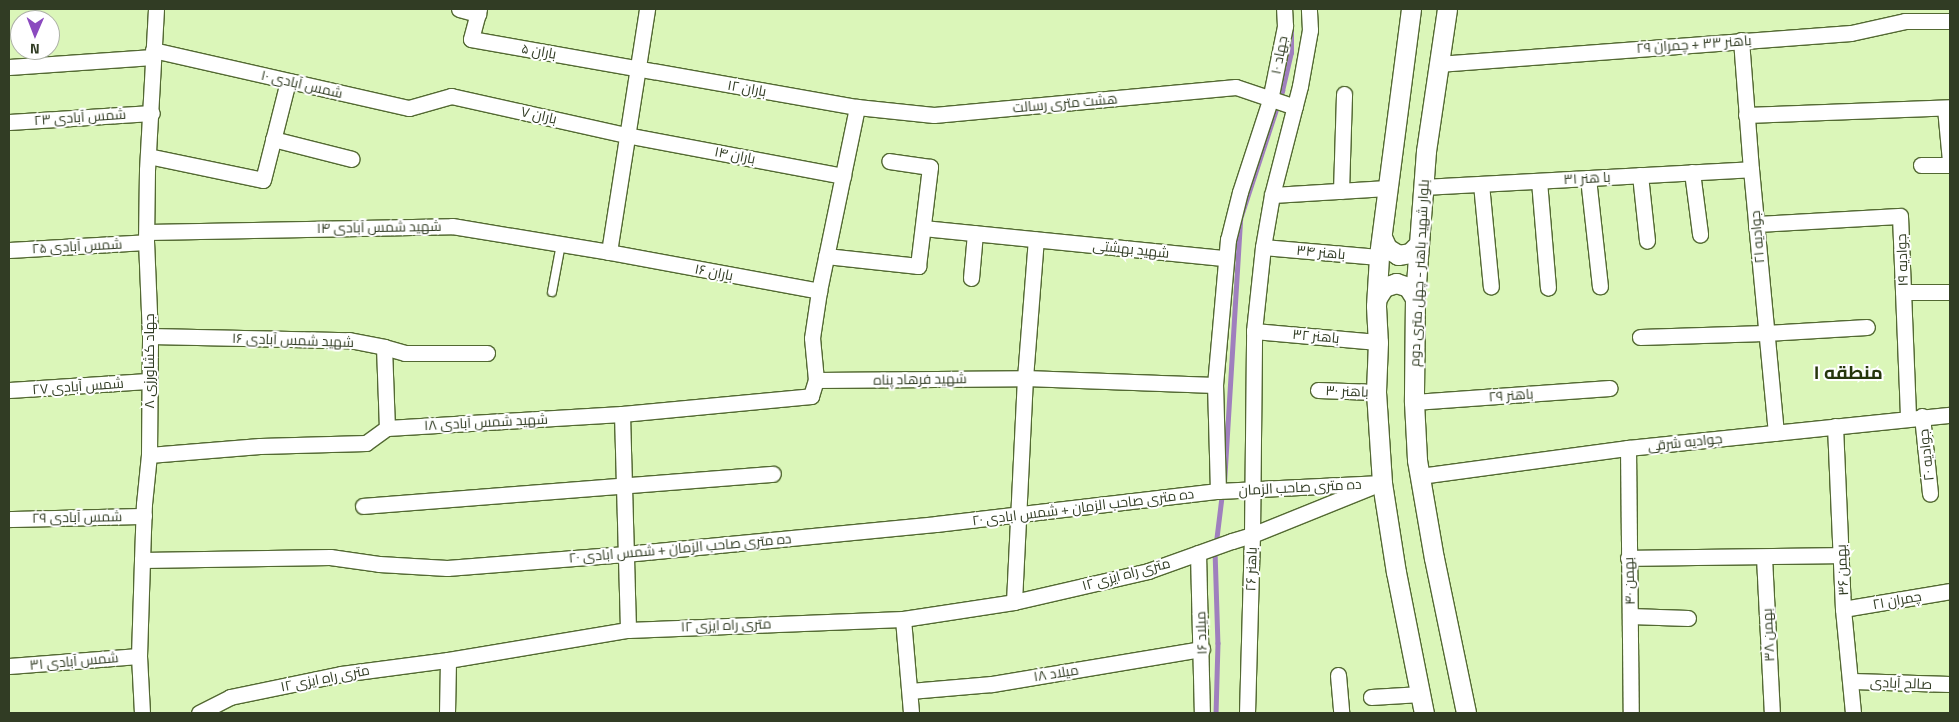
<!DOCTYPE html>
<html>
<head>
<meta charset="utf-8">
<style>
  body { margin:0 }
  #map { position:relative; width:1959px; height:722px; overflow:hidden; background:#dbf6b9; font-family:"Titillium Web",Cairo,sans-serif }
  div>[style] { position:absolute }
  [style*='--x'] { left:calc(var(--x)*1px); top:calc(var(--y)*1px); width:calc(var(--w)*1px); rotate:calc(var(--a)*1deg) }
  .stream>* { height:4.5px; margin:-2.25px; padding:0 2.25px; transform-origin:2.25px; border-radius:2.25px; background:#9f7fbe }
  .roads { filter:drop-shadow(1px 0 #536932) drop-shadow(-1px 0 #536932) drop-shadow(0 1px #536932) drop-shadow(0 -1px #536932) }
  .service>* { height:8px; margin:-4px; padding:0 4px; transform-origin:4px; border-radius:4px; background:#fff }
  .minor>* { height:15px; margin:-7.5px; padding:0 7.5px; transform-origin:7.5px; border-radius:7.5px; background:#fff }
  .tertiary>* { height:19px; margin:-9.5px; padding:0 9.5px; transform-origin:9.5px; border-radius:9.5px; background:#fff }
  span { translate:-50% -50%; white-space:nowrap; text-align:center; line-height:1.15; -webkit-text-stroke:4px #fff; paint-order:stroke }
  .street-label { font-size:14px; color:#313c24 }
  .district-label { font-size:19px; color:#26360c; font-weight:700 }
  .frame { position:absolute; inset:0; border:10px solid #313c24; pointer-events:none }
  .north { position:absolute; left:10px; top:10px; width:50px; height:50px; box-sizing:border-box; background:#fff; border:1px solid #adb1a7; border-radius:50%; rotate:181deg; font-size:14px; font-weight:700; line-height:20px; text-align:center; color:#313c24 }
  .north::after { content:''; display:block; margin:auto; width:18px; height:22px; background:#8b4abf; clip-path:polygon(50% 0,100% 100%,50% 72%,0 100%) }
</style>
</head>
<body>
<div id="map">
  <div class="stream">
    <div style="--x:1224;--y:483;--w:264;--a:-86.5"></div>
    <div style="--x:1240;--y:219;--w:135;--a:-71.8"></div>
    <div style="--x:1282;--y:91;--w:39;--a:-77"></div>
    <div style="--x:1291;--y:53;--w:24;--a:-90"></div>
    <div style="--x:1216;--y:542;--w:49;--a:-83"></div>
    <div style="--x:1215;--y:550;--w:93;--a:88.2"></div>
    <div style="--x:1218;--y:643;--w:70;--a:91.6"></div>
  </div>
  <div class="roads">
    <div class="service">
      <div style="--x:552;--y:292;--w:49;--a:-79.4"></div>
    </div>
    <div class="minor">
      <div style="--x:459;--y:9;--w:20;--a:15"></div>
      <div style="--x:479;--y:9;--w:31;--a:105"></div>
      <div style="--x:471;--y:39;--w:392;--a:10"></div>
      <div style="--x:857;--y:107;--w:77;--a:5.9"></div>
      <div style="--x:934;--y:115;--w:303;--a:-5.3"></div>
      <div style="--x:1236;--y:87;--w:62;--a:18.7"></div>
      <div style="--x:1741;--y:40;--w:129;--a:85.6"></div>
      <div style="--x:1751;--y:169;--w:265;--a:84.6"></div>
      <div style="--x:153;--y:50;--w:262;--a:12.8"></div>
      <div style="--x:409;--y:108;--w:44;--a:-15.9"></div>
      <div style="--x:451;--y:96;--w:179;--a:12.6"></div>
      <div style="--x:626;--y:135;--w:221;--a:10.7"></div>
      <div style="--x:1438;--y:64;--w:414;--a:-4.3"></div>
      <div style="--x:1851;--y:33;--w:55;--a:-12.5"></div>
      <div style="--x:1905;--y:21;--w:45;--a:0"></div>
      <div style="--x:9;--y:67;--w:144;--a:-4"></div>
      <div style="--x:1945;--y:108;--w:53;--a:84.6"></div>
      <div style="--x:1746;--y:115;--w:204;--a:-2.2"></div>
      <div style="--x:9;--y:122;--w:143;--a:-3.6"></div>
      <div style="--x:273;--y:139;--w:81;--a:14.2"></div>
      <div style="--x:148;--y:156;--w:117;--a:11.8"></div>
      <div style="--x:263;--y:180;--w:102;--a:-75.8"></div>
      <div style="--x:1921;--y:165;--w:29;--a:0"></div>
      <div style="--x:1692;--y:172;--w:63;--a:82.6"></div>
      <div style="--x:1640;--y:175;--w:66;--a:83.9"></div>
      <div style="--x:1588;--y:178;--w:109;--a:83.7"></div>
      <div style="--x:1539;--y:181;--w:107;--a:85.2"></div>
      <div style="--x:1481;--y:184;--w:103;--a:84.5"></div>
      <div style="--x:1423;--y:187;--w:328;--a:-3.1"></div>
      <div style="--x:1341;--y:191;--w:97;--a:-88.2"></div>
      <div style="--x:1272;--y:195;--w:116;--a:-3.5"></div>
      <div style="--x:1756;--y:224;--w:144;--a:-3.2"></div>
      <div style="--x:1900;--y:216;--w:202;--a:87.7"></div>
      <div style="--x:923;--y:228;--w:304;--a:5.7"></div>
      <div style="--x:147;--y:232;--w:305;--a:-1.1"></div>
      <div style="--x:452;--y:226;--w:159;--a:9.4"></div>
      <div style="--x:609;--y:252;--w:214;--a:10.5"></div>
      <div style="--x:1263;--y:247;--w:116;--a:4.9"></div>
      <div style="--x:9;--y:250;--w:137;--a:-3.3"></div>
      <div style="--x:609;--y:252;--w:246;--a:-81.1"></div>
      <div style="--x:826;--y:256;--w:93;--a:6.2"></div>
      <div style="--x:918;--y:266;--w:100;--a:-83.1"></div>
      <div style="--x:930;--y:167;--w:41;--a:-171.7"></div>
      <div style="--x:971;--y:278;--w:45;--a:-84.9"></div>
      <div style="--x:1903;--y:292;--w:47;--a:0"></div>
      <div style="--x:1254;--y:331;--w:124;--a:5.1"></div>
      <div style="--x:150;--y:336;--w:199;--a:1.2"></div>
      <div style="--x:349;--y:340;--w:36;--a:11"></div>
      <div style="--x:384;--y:347;--w:81;--a:87.9"></div>
      <div style="--x:1640;--y:337;--w:126;--a:-1.8"></div>
      <div style="--x:1766;--y:333;--w:101;--a:-3.4"></div>
      <div style="--x:384;--y:347;--w:22;--a:16"></div>
      <div style="--x:405;--y:353;--w:82;--a:0"></div>
      <div style="--x:816;--y:380;--w:209;--a:-0.5"></div>
      <div style="--x:1025;--y:378;--w:190;--a:2.1"></div>
      <div style="--x:9;--y:390;--w:139;--a:-3.7"></div>
      <div style="--x:1318;--y:390;--w:58;--a:2"></div>
      <div style="--x:1414;--y:402;--w:196;--a:-4.1"></div>
      <div style="--x:622;--y:414;--w:216;--a:88.4"></div>
      <div style="--x:1922;--y:416;--w:78;--a:84.1"></div>
      <div style="--x:1835;--y:426;--w:183;--a:87.5"></div>
      <div style="--x:1843;--y:609;--w:104;--a:84.5"></div>
      <div style="--x:1628;--y:448;--w:265;--a:89.4"></div>
      <div style="--x:149;--y:455;--w:111;--a:-4.6"></div>
      <div style="--x:260;--y:446;--w:106;--a:-1.6"></div>
      <div style="--x:366;--y:443;--w:26;--a:-36"></div>
      <div style="--x:387;--y:428;--w:235;--a:-3.4"></div>
      <div style="--x:622;--y:414;--w:190;--a:-5.4"></div>
      <div style="--x:811;--y:396;--w:17;--a:-73"></div>
      <div style="--x:816;--y:380;--w:42;--a:-95.4"></div>
      <div style="--x:812;--y:338;--w:48;--a:-81.5"></div>
      <div style="--x:819;--y:291;--w:188;--a:-78.3"></div>
      <div style="--x:1420;--y:476;--w:210;--a:-7.7"></div>
      <div style="--x:1628;--y:448;--w:324;--a:-5.9"></div>
      <div style="--x:1218;--y:491;--w:106;--a:-91.6"></div>
      <div style="--x:1215;--y:385;--w:146;--a:-84.9"></div>
      <div style="--x:1228;--y:240;--w:49;--a:-76"></div>
      <div style="--x:1240;--y:192;--w:97;--a:-71.9"></div>
      <div style="--x:1270;--y:100;--w:76;--a:-78.5"></div>
      <div style="--x:1285;--y:26;--w:17;--a:-93"></div>
      <div style="--x:363;--y:506;--w:411;--a:-4.5"></div>
      <div style="--x:9;--y:519;--w:135;--a:-1.3"></div>
      <div style="--x:1198;--y:553;--w:160;--a:88.6"></div>
      <div style="--x:1764;--y:557;--w:156;--a:87.1"></div>
      <div style="--x:1628;--y:558;--w:213;--a:-0.8"></div>
      <div style="--x:142;--y:560;--w:188;--a:-0.9"></div>
      <div style="--x:330;--y:557;--w:49;--a:8.1"></div>
      <div style="--x:379;--y:564;--w:68;--a:3.4"></div>
      <div style="--x:447;--y:568;--w:179;--a:-4.5"></div>
      <div style="--x:625;--y:554;--w:312;--a:-5.5"></div>
      <div style="--x:936;--y:524;--w:284;--a:-6.7"></div>
      <div style="--x:1218;--y:491;--w:164;--a:-2.8"></div>
      <div style="--x:1014;--y:602;--w:224;--a:-87.2"></div>
      <div style="--x:1025;--y:378;--w:139;--a:-85.5"></div>
      <div style="--x:1843;--y:609;--w:109;--a:-9.5"></div>
      <div style="--x:1630;--y:616;--w:58;--a:2"></div>
      <div style="--x:903;--y:619;--w:94;--a:85.1"></div>
      <div style="--x:9;--y:666;--w:130;--a:-4.4"></div>
      <div style="--x:1338;--y:675;--w:38;--a:85"></div>
      <div style="--x:1852;--y:681;--w:98;--a:1.8"></div>
      <div style="--x:910;--y:691;--w:82;--a:-4.9"></div>
      <div style="--x:992;--y:684;--w:213;--a:-9.5"></div>
      <div style="--x:1371;--y:697;--w:50;--a:-3.4"></div>
      <div style="--x:142;--y:713;--w:57;--a:-93"></div>
      <div style="--x:139;--y:656;--w:96;--a:-88.2"></div>
      <div style="--x:142;--y:560;--w:56;--a:-88"></div>
      <div style="--x:144;--y:504;--w:49;--a:-84.2"></div>
      <div style="--x:149;--y:455;--w:119;--a:-89.5"></div>
      <div style="--x:150;--y:336;--w:94;--a:-92.4"></div>
      <div style="--x:146;--y:242;--w:72;--a:-89.2"></div>
      <div style="--x:147;--y:170;--w:161;--a:-86.8"></div>
      <div style="--x:199;--y:713;--w:35;--a:-27"></div>
      <div style="--x:230;--y:697;--w:113;--a:-11.7"></div>
      <div style="--x:341;--y:674;--w:108;--a:-7.5"></div>
      <div style="--x:448;--y:660;--w:182;--a:-9.5"></div>
      <div style="--x:628;--y:630;--w:275;--a:-2.3"></div>
      <div style="--x:903;--y:619;--w:112;--a:-8.7"></div>
      <div style="--x:1014;--y:602;--w:138;--a:-13"></div>
      <div style="--x:1148;--y:571;--w:89;--a:-19.7"></div>
      <div style="--x:1232;--y:541;--w:21;--a:-17"></div>
      <div style="--x:1252;--y:535;--w:204;--a:-89.4"></div>
      <div style="--x:1254;--y:331;--w:84;--a:-83.9"></div>
      <div style="--x:1263;--y:247;--w:53;--a:-80.2"></div>
      <div style="--x:1272;--y:195;--w:113;--a:-75.6"></div>
      <div style="--x:1300;--y:86;--w:57;--a:-79.9"></div>
      <div style="--x:1310;--y:30;--w:21;--a:-93"></div>
      <div style="--x:447;--y:713;--w:53;--a:-88.9"></div>
      <div style="--x:1247;--y:713;--w:178;--a:-88.4"></div>
      <div style="--x:1252;--y:535;--w:128;--a:-22"></div>
    </div>
    <div class="tertiary">
      <div style="--x:1411;--y:9;--w:250;--a:97.4"></div>
      <div style="--x:1379;--y:257;--w:49;--a:93.5"></div>
      <div style="--x:1376;--y:306;--w:36;--a:87"></div>
      <div style="--x:1378;--y:342;--w:50;--a:92.3"></div>
      <div style="--x:1376;--y:392;--w:91;--a:86.2"></div>
      <div style="--x:1382;--y:483;--w:90;--a:81.1"></div>
      <div style="--x:1396;--y:572;--w:144;--a:78.8"></div>
      <div style="--x:1447;--y:9;--w:144;--a:98.4"></div>
      <div style="--x:1426;--y:151;--w:147;--a:94.3"></div>
      <div style="--x:1415;--y:298;--w:104;--a:90.6"></div>
      <div style="--x:1414;--y:402;--w:58;--a:87"></div>
      <div style="--x:1417;--y:460;--w:99;--a:80.2"></div>
      <div style="--x:1434;--y:558;--w:158;--a:78.3"></div>
      <div style="--x:1382;--y:237;--w:12;--a:66"></div>
      <div style="--x:1387;--y:248;--w:13;--a:32"></div>
      <div style="--x:1398;--y:255;--w:12;--a:-9"></div>
      <div style="--x:1410;--y:253;--w:13;--a:-45"></div>
      <div style="--x:1377;--y:298;--w:13;--a:-58"></div>
      <div style="--x:1384;--y:287;--w:13;--a:-18"></div>
      <div style="--x:1396;--y:283;--w:13;--a:18"></div>
      <div style="--x:1408;--y:287;--w:13;--a:58"></div>
    </div>
  </div>
  <div class="street-label">
    <span style="left:1694px;top:44px;rotate:-4deg">باهنر ۳۳ + چمران ۲۹</span>
    <span style="left:539px;top:51px;rotate:10deg">باران ۵</span>
    <span style="left:1279px;top:55px;rotate:-79deg">جهاد ۱۰</span>
    <span style="left:302px;top:84px;rotate:13deg">شمس آبادی ۱۰</span>
    <span style="left:747px;top:88px;rotate:10deg">باران ۱۲</span>
    <span style="left:1065px;top:103px;rotate:-5deg">هشت متری رسالت</span>
    <span style="left:539px;top:115px;rotate:13deg">باران ۷</span>
    <span style="left:80px;top:117px;rotate:-4deg">شمس آبادی ۲۳</span>
    <span style="left:735px;top:155px;rotate:11deg">باران ۱۴</span>
    <span style="left:1587px;top:178px;rotate:-3deg">با هنر ۳۱</span>
    <span style="left:379px;top:227px;rotate:-1deg">شهید شمس آبادی ۱۴</span>
    <span style="left:1757px;top:237px;rotate:-95deg">جوادیه ۲۱</span>
    <span style="left:77px;top:246px;rotate:-3deg">شمس آبادی ۲۵</span>
    <span style="left:1131px;top:249px;rotate:6deg">شهید بهشتی</span>
    <span style="left:1321px;top:252px;rotate:5deg">باهنر ۳۴</span>
    <span style="left:1902px;top:260px;rotate:-92deg">جوادیه ۱۹</span>
    <span style="left:714px;top:272px;rotate:11deg">باران ۱۶</span>
    <span style="left:1419px;top:273px;rotate:-87deg">بلوار شهید باهنر - چهل متری دوم</span>
    <span style="left:1316px;top:336px;rotate:5deg">باهنر ۳۲</span>
    <span style="left:293px;top:340px;rotate:2deg">شهید شمس آبادی ۱۶</span>
    <span style="left:149px;top:361px;rotate:-90deg">جهاد کشاورزی ۸</span>
    <span style="left:920px;top:379px;rotate:-1deg">شهید فرهاد پناه</span>
    <span style="left:78px;top:386px;rotate:-4deg">شمس آبادی ۲۷</span>
    <span style="left:1347px;top:391px;rotate:2deg">باهنر ۳۰</span>
    <span style="left:1511px;top:395px;rotate:-4deg">باهنر ۲۹</span>
    <span style="left:486px;top:422px;rotate:-3deg">شهید شمس آبادی ۱۸</span>
    <span style="left:1685px;top:442px;rotate:-6deg">جوادیه شرقی</span>
    <span style="left:1926px;top:455px;rotate:-96deg">جوادیه ۲۰</span>
    <span style="left:1300px;top:487px;rotate:-3deg">ده متری صاحب الزمان</span>
    <span style="left:1083px;top:507px;rotate:-7deg">ده متری صاحب الزمان + شمس ابادی ۲۰</span>
    <span style="left:77px;top:517px;rotate:-1deg">شمس آبادی ۲۹</span>
    <span style="left:680px;top:548px;rotate:-5deg">ده متری صاحب الزمان + شمس ابادی ۲۰</span>
    <span style="left:1251px;top:569px;rotate:-88deg">باهنر ۲۶</span>
    <span style="left:1842px;top:570px;rotate:-93deg">بهمن ۳۶</span>
    <span style="left:1126px;top:574px;rotate:-15deg">۱۲ متری راه ایزی</span>
    <span style="left:1629px;top:581px;rotate:-92deg">بهمن ۴۰</span>
    <span style="left:1897px;top:600px;rotate:-10deg">چمران ۲۱</span>
    <span style="left:726px;top:625px;rotate:-2deg">۱۲ متری راه ایزی</span>
    <span style="left:1201px;top:633px;rotate:-92deg">میلاد ۱۶</span>
    <span style="left:1768px;top:635px;rotate:-93deg">بهمن ۳۸</span>
    <span style="left:74px;top:661px;rotate:-5deg">شمس آبادی ۳۱</span>
    <span style="left:1056px;top:673px;rotate:-9deg">میلاد ۱۸</span>
    <span style="left:325px;top:678px;rotate:-11deg">۱۲ متری راه ایزی</span>
    <span style="left:1901px;top:683px;rotate:2deg">صالح آبادی</span>
  </div>
  <div class="district-label">
    <span style="left:1848px;top:372px">منطقه ۱</span>
  </div>
  <div class="frame"></div>
  <div class="north">N</div>
</div>
</body>
</html>
